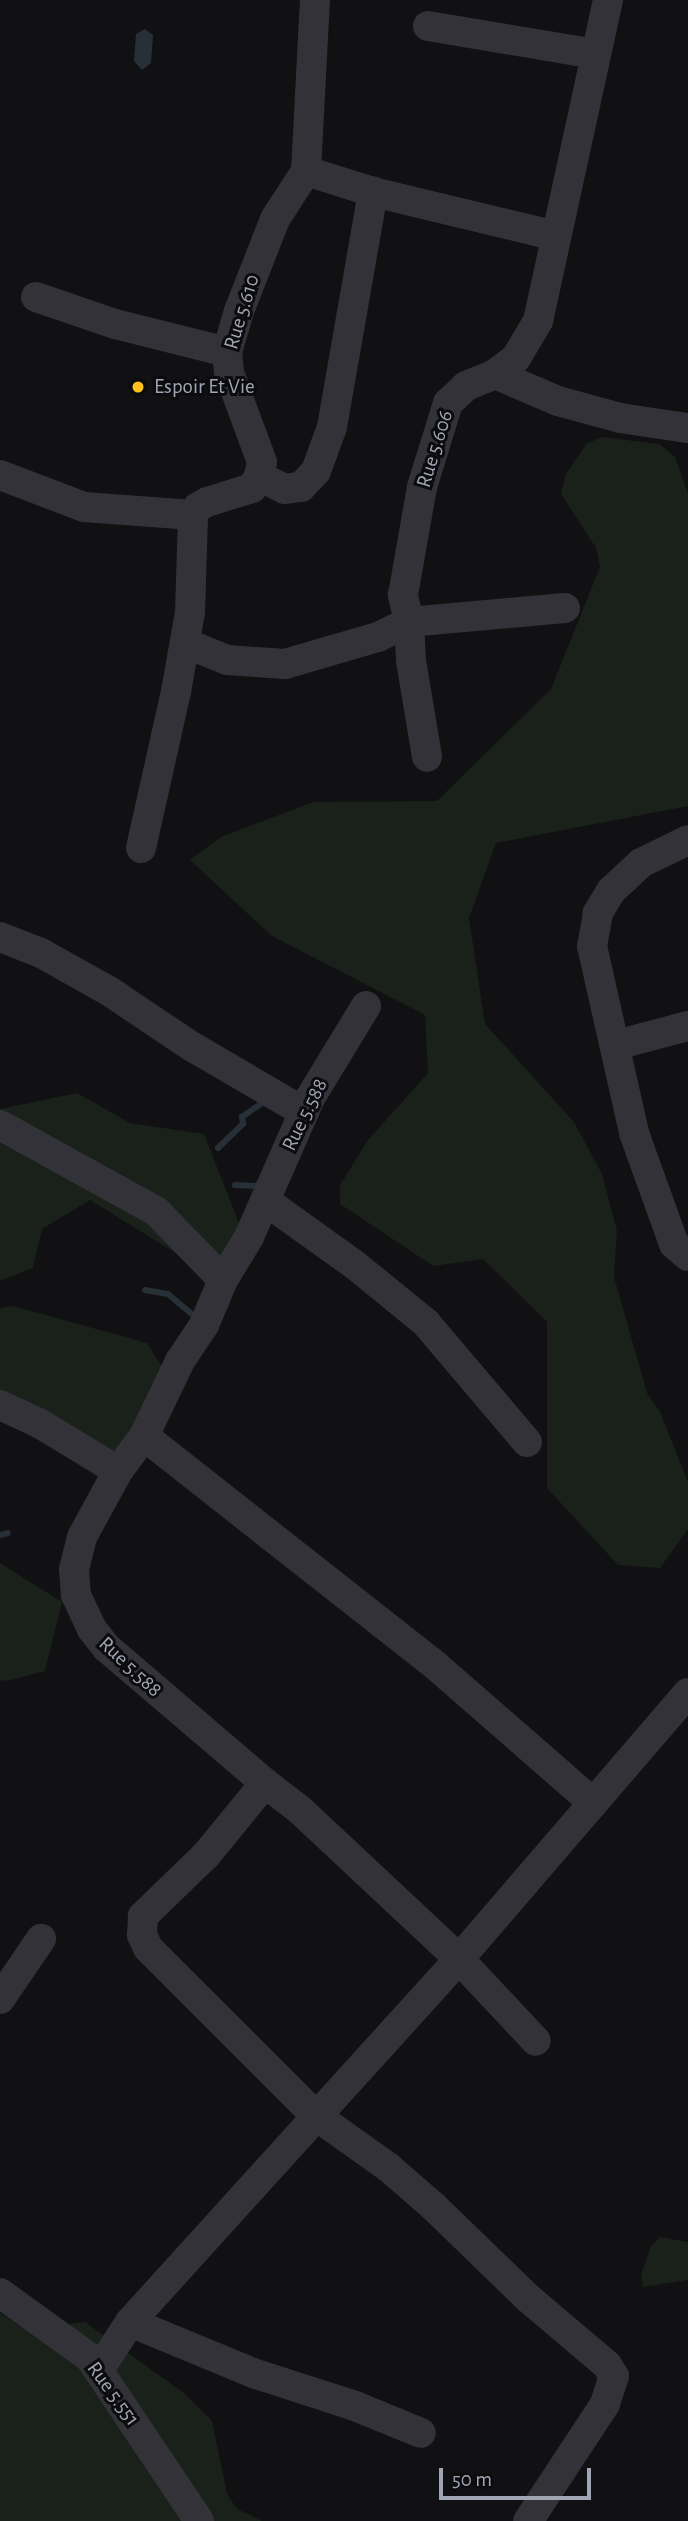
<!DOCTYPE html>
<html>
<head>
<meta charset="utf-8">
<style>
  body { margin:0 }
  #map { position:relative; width:688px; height:2521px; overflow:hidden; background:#111113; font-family:"Alegreya Sans",sans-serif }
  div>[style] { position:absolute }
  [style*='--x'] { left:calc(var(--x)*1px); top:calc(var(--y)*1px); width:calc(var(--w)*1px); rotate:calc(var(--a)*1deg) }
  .green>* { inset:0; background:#19211a }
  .water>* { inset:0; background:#272f37 }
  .stream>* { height:6px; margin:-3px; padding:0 3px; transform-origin:3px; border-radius:3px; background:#272f37 }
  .minor>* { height:30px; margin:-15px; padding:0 15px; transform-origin:15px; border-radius:15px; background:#323238 }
  .dots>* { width:19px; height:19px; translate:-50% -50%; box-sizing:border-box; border:4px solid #0c0c0e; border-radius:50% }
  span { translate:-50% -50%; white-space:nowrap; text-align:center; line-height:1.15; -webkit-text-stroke:6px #0c0c0e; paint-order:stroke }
  .street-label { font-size:21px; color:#a1a6b5 }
  .poi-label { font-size:21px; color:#a1a6b5 }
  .left { translate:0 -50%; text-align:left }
  .scale { position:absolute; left:439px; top:2468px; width:152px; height:32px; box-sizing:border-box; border:4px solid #a1a6b5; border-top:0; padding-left:9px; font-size:21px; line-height:24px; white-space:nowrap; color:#a1a6b5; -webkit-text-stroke:5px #0c0c0e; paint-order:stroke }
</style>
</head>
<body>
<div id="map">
  <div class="green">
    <div style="clip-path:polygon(602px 437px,659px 444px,675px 457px,688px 493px,688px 806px,496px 843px,469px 918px,485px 1024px,574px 1122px,602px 1174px,617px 1231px,614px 1277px,647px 1393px,660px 1412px,688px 1482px,688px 1529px,660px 1568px,618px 1565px,547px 1488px,547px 1322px,483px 1259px,433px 1266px,340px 1204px,340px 1185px,368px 1140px,428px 1073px,425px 1015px,272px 936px,190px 860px,221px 837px,313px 802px,437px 801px,551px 689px,600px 567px,596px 548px,561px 494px,565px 476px,586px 444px)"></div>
    <div style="clip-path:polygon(77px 1093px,130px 1123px,204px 1134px,239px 1223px,228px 1258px,205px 1271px,90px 1200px,42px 1229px,33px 1268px,0 1281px,0 1109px)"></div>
    <div style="clip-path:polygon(13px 1306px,147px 1343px,166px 1373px,126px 1452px,83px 1454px,0 1401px,0 1308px)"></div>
    <div style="clip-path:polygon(0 1563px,62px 1602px,45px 1671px,6px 1681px,0 1680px)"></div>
    <div style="clip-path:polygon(660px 2237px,688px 2242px,688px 2280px,643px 2287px,641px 2274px,651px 2246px)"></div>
    <div style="clip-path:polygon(0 2313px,26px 2330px,85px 2322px,185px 2394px,212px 2421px,227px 2494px,237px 2509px,262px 2521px,0 2521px)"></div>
  </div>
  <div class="water">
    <div style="clip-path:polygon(145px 29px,153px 35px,151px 63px,142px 70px,134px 61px,136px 34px)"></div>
  </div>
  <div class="stream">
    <div style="--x:218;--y:1148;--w:35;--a:-44"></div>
    <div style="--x:243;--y:1124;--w:7;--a:-98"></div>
    <div style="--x:242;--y:1117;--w:28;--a:-35"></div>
    <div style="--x:235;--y:1185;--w:22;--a:3"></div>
    <div style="--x:257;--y:1186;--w:4;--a:-56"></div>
    <div style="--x:145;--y:1290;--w:23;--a:10"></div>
    <div style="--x:168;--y:1294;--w:38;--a:40"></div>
    <div style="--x:0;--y:1535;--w:8;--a:-14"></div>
  </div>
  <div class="minor">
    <div style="--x:428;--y:26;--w:169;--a:9.5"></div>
    <div style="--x:306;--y:171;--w:70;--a:17.4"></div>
    <div style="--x:373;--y:192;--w:188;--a:13.5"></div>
    <div style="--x:36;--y:297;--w:83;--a:18.9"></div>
    <div style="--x:115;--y:324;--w:115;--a:14"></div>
    <div style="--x:495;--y:374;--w:69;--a:23.2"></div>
    <div style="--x:558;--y:401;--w:64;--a:15.3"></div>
    <div style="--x:620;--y:418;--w:69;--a:8.4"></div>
    <div style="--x:0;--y:475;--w:90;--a:20.9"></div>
    <div style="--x:84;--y:507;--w:109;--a:4.2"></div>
    <div style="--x:193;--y:515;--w:9;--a:-58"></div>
    <div style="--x:198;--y:507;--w:10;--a:-29"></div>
    <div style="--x:207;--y:502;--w:47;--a:-17.3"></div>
    <div style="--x:252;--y:488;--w:14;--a:-60"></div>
    <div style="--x:259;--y:476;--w:14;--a:-78"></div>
    <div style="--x:262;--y:462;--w:95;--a:-110.3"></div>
    <div style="--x:229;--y:373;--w:21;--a:-95"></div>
    <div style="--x:227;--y:352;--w:43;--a:-73.7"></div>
    <div style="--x:239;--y:311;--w:99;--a:-68.6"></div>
    <div style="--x:275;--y:219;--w:57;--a:-57.1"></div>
    <div style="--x:306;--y:171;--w:171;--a:-87"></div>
    <div style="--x:259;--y:476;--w:28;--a:27"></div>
    <div style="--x:284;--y:489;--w:17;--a:-7"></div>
    <div style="--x:301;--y:487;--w:22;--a:-47"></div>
    <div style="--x:316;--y:471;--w:47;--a:-70"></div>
    <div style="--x:332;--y:427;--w:239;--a:-80.1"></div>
    <div style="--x:565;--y:608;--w:157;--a:174.9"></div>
    <div style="--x:409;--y:622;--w:28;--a:-103"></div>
    <div style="--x:403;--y:595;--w:110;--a:-80"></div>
    <div style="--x:422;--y:487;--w:88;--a:-72.8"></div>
    <div style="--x:448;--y:403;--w:25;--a:-43"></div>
    <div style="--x:466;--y:386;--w:31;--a:-22"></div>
    <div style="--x:495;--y:374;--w:26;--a:-37"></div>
    <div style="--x:516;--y:358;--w:43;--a:-59.3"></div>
    <div style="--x:538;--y:321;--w:329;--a:-77.7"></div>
    <div style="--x:185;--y:643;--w:45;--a:22"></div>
    <div style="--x:227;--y:660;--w:58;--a:3.9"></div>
    <div style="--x:285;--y:664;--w:97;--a:-16.2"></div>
    <div style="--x:378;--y:637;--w:34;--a:-26"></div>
    <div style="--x:409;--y:622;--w:39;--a:87"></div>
    <div style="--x:411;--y:661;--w:97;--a:80.5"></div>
    <div style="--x:688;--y:840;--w:52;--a:153.9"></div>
    <div style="--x:641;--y:863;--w:41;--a:137"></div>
    <div style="--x:611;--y:891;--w:26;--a:121"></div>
    <div style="--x:598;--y:913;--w:34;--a:100"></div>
    <div style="--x:592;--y:946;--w:192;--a:77.3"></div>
    <div style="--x:634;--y:1133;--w:118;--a:70.2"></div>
    <div style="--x:674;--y:1244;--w:18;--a:41"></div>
    <div style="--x:141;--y:848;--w:160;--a:-77.4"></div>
    <div style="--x:176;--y:692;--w:81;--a:-80.1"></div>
    <div style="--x:190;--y:612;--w:97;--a:-88.2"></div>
    <div style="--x:0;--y:937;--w:44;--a:21.3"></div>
    <div style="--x:41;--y:953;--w:78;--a:29.2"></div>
    <div style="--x:109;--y:991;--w:99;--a:33.9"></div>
    <div style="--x:191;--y:1046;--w:131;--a:30.3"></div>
    <div style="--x:366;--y:1006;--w:108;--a:121.3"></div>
    <div style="--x:310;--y:1098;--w:152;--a:113.7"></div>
    <div style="--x:249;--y:1237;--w:50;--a:121.2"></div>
    <div style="--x:223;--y:1280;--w:49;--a:112.9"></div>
    <div style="--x:204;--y:1325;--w:43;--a:123.7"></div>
    <div style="--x:180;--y:1361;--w:83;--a:115.6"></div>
    <div style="--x:144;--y:1436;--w:44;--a:126.6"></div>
    <div style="--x:118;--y:1471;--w:75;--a:118.6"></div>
    <div style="--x:82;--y:1537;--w:33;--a:104"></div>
    <div style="--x:74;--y:1569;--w:26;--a:86"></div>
    <div style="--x:76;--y:1595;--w:38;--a:65"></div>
    <div style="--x:92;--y:1629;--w:24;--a:52"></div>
    <div style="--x:107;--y:1648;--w:208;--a:40.5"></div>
    <div style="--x:265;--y:1783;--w:93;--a:129.3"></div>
    <div style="--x:206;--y:1855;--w:88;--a:135.9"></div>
    <div style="--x:143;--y:1916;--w:19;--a:93"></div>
    <div style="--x:142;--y:1935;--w:14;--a:65"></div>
    <div style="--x:148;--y:1948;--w:236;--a:45"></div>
    <div style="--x:315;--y:2115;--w:90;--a:35.5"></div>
    <div style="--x:388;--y:2167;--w:60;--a:40.9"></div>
    <div style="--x:433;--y:2206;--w:132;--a:44.1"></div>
    <div style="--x:528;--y:2298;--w:104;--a:40.3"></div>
    <div style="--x:607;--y:2365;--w:13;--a:58"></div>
    <div style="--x:614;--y:2376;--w:29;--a:108"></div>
    <div style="--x:605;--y:2404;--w:140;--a:123.3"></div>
    <div style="--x:616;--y:1045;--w:74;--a:-14.8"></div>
    <div style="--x:0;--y:1125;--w:178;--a:28.9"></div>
    <div style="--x:156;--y:1211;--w:96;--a:45.8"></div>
    <div style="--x:267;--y:1202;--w:108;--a:35.6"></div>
    <div style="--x:355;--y:1265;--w:92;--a:39.2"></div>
    <div style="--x:426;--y:1323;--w:156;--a:49.7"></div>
    <div style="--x:0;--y:1405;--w:43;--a:24.8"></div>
    <div style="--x:39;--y:1423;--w:92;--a:31.3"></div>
    <div style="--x:144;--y:1436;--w:370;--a:38.2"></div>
    <div style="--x:435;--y:1665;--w:210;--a:41.1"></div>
    <div style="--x:265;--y:1783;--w:44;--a:37.6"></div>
    <div style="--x:300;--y:1810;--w:218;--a:43.1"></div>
    <div style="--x:459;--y:1959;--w:112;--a:46.8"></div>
    <div style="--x:0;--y:1999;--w:73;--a:-55.7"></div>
    <div style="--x:0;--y:2293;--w:111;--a:35.8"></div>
    <div style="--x:90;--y:2358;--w:196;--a:56.2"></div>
    <div style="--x:130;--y:2322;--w:133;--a:22.5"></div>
    <div style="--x:253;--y:2373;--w:107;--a:17.9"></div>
    <div style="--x:355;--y:2406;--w:71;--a:22.2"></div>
    <div style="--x:99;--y:2370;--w:57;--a:-57.1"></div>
    <div style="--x:130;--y:2322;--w:490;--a:-47.8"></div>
    <div style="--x:459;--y:1959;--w:351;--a:-49.3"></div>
  </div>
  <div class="dots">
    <div style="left:138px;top:387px;background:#ffc11d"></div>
  </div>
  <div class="street-label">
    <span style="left:242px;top:312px;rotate:-73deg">Rue 5.610</span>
    <span style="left:435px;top:449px;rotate:-73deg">Rue 5.606</span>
    <span style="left:305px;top:1115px;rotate:-64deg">Rue 5.588</span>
    <span style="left:130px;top:1667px;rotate:43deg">Rue 5.588</span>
    <span style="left:113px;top:2394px;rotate:54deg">Rue 5.551</span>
  </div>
  <div class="poi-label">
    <span class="left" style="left:154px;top:387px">Espoir Et Vie</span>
  </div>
  <div class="scale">50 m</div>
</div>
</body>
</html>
